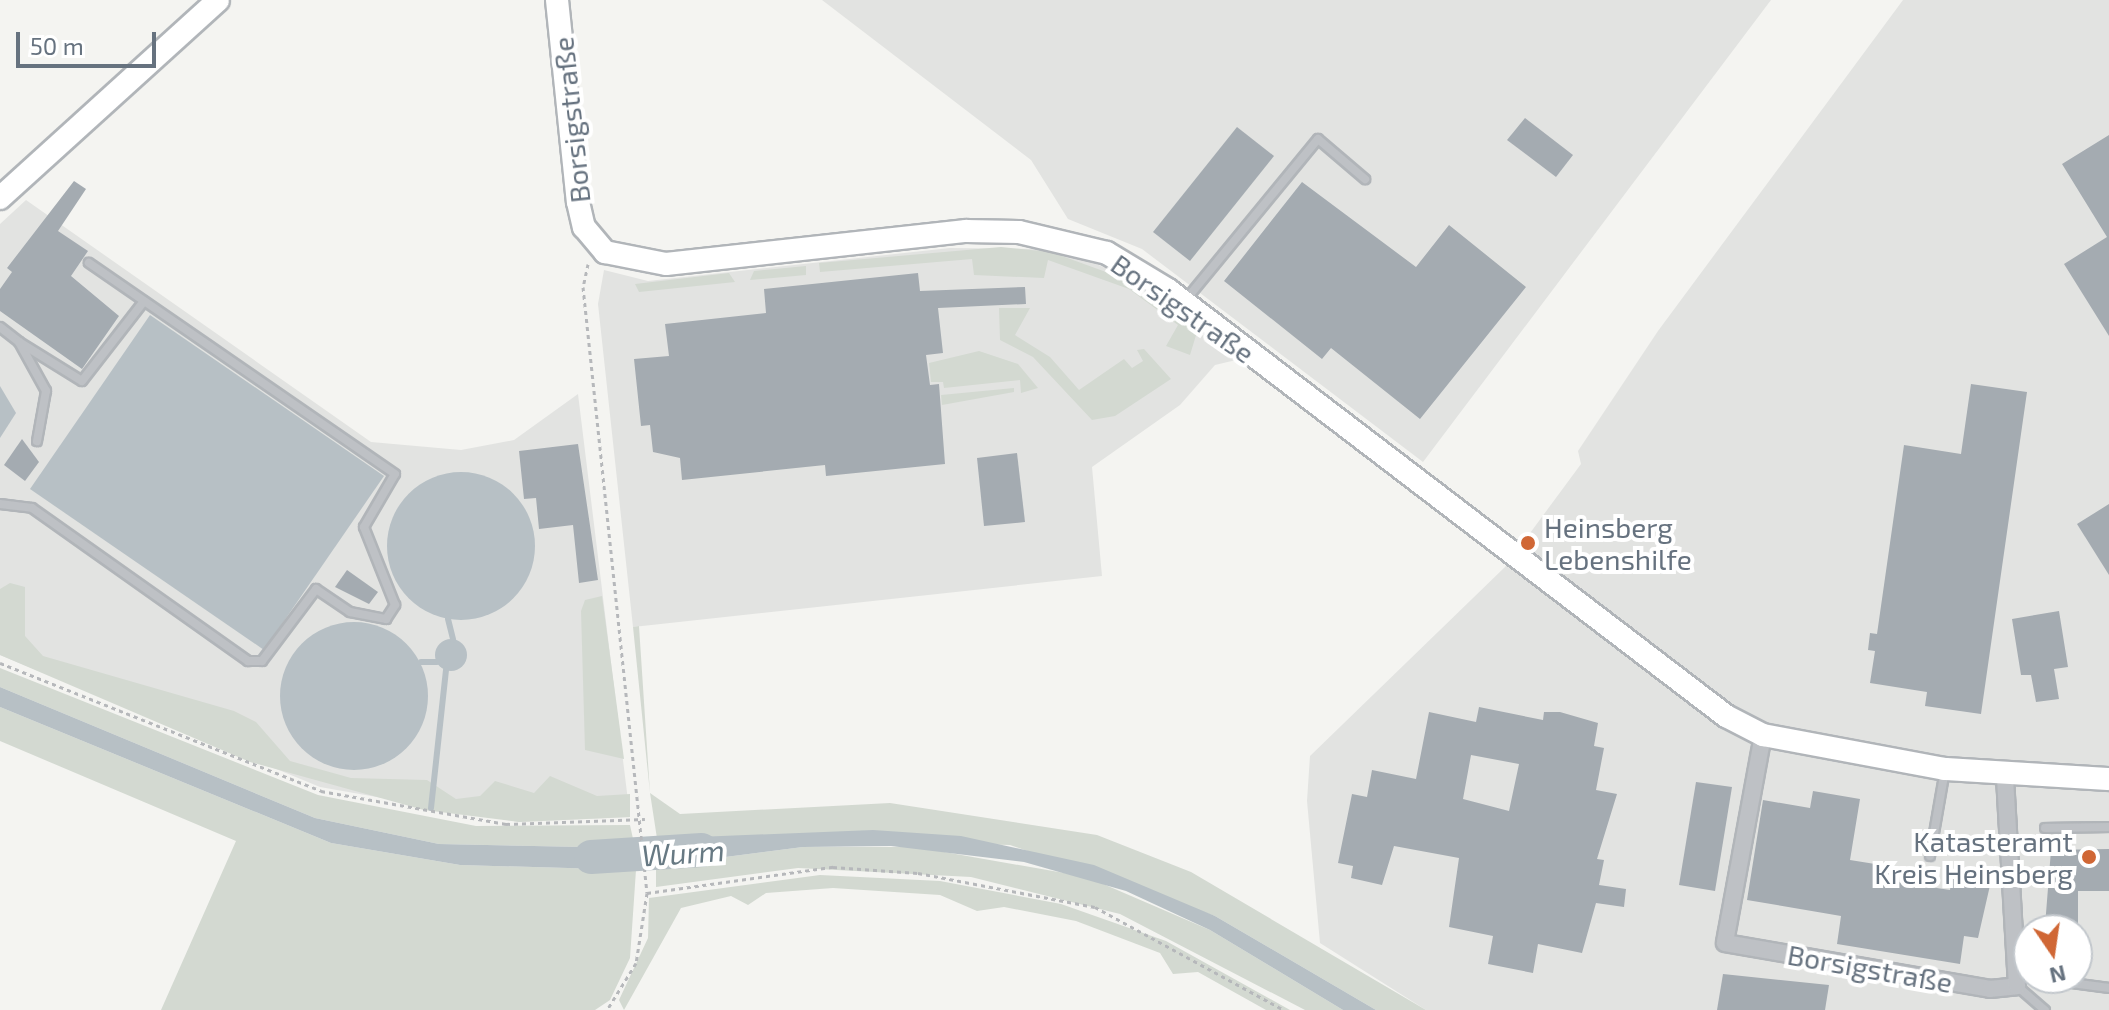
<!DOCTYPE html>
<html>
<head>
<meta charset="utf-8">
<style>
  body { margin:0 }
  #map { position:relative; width:2109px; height:1010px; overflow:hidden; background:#f4f4f1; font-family:"Exo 2",sans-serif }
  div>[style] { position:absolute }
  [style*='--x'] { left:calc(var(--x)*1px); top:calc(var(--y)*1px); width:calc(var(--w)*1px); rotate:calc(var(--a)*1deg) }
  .built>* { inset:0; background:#e2e3e1 }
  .green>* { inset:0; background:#d3d9d1 }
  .water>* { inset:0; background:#b7c0c5 }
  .round { border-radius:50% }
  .stream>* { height:6px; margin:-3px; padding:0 3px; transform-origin:3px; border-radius:3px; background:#b7c0c5 }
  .river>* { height:34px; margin:-17px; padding:0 17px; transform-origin:17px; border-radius:17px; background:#b7c0c5 }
  .building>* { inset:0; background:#a4abb1 }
  .path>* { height:3px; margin-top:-1.5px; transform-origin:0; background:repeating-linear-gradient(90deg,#b6b8bb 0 4px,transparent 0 8px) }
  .roads { filter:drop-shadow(2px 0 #b1b5b9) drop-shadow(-2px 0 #b1b5b9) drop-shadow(0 2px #b1b5b9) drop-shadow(0 -2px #b1b5b9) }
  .lane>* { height:8px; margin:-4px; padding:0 4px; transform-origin:4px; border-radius:4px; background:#bec1c5 }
  .street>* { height:16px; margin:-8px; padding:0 8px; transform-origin:8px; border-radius:8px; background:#bec1c5 }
  .secondary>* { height:22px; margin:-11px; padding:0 11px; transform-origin:11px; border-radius:11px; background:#fff }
  .dots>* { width:22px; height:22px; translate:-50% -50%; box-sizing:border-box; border:4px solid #fff; border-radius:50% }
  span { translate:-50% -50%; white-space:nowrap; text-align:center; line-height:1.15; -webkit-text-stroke:8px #fff; paint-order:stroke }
  .street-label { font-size:28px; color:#66727f }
  .poi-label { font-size:28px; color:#66727f }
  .left { translate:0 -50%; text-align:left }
  .right { translate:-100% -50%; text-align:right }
  .water-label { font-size:30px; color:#677983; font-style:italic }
  .north { position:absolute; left:2013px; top:914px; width:80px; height:80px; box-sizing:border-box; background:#fff; border:2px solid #c2c7cc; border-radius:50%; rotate:167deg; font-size:22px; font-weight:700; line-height:32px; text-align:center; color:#66727f }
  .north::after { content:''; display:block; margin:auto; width:28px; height:36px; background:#d06735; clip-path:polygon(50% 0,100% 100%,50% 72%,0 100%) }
  .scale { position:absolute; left:16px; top:32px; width:140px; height:36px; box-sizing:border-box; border:4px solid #66727f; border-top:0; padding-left:10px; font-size:24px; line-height:28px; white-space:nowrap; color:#66727f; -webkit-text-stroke:6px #fff; paint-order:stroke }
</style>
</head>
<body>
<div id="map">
  <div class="built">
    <div style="clip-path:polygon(822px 0,1771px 0,1423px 462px,1142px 249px,1068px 219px,1031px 160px)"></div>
    <div style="clip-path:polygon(evenodd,1903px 0,2109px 0,2109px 1010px,1426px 1010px,1320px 943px,1307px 801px,1310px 756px,1505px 567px,1581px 464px,1578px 451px,1658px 331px,1903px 0,2029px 930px,2077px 930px,2077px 978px,2029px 978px,2029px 930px)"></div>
    <div style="clip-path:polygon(26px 200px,371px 442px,461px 450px,514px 440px,578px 394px,630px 817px,519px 822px,320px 787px,0 655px,0 224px)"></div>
    <div style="clip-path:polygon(950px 248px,1046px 249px,1097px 264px,1153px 293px,1236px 360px,1215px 365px,1180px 405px,1092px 467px,1102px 576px,633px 627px,598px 304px,604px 270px,648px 281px)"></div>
  </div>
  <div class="green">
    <div style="clip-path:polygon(1001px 247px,1051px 252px,1128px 280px,1197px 332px,1190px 355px,1166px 346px,1178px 325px,1129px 289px,1048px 260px,1044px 278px,974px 275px,972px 259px,820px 272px,819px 263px)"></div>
    <div style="clip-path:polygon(806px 266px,806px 275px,750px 280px,754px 271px)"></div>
    <div style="clip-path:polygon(729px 273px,735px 282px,639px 292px,635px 284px)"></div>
    <div style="clip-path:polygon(999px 308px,1030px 308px,1015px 335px,1050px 357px,1079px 390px,1124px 359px,1132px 368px,1143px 361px,1137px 350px,1144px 349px,1171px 379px,1115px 416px,1092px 420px,1033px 357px,1000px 340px)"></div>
    <div style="clip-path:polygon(979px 351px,1018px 364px,1038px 388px,1021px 393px,1020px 380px,944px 388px,943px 382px,931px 382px,929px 363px)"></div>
    <div style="clip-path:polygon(1014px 388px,1014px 392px,942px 405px,941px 395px)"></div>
    <div style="clip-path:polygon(10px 583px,25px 587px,25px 636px,43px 656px,234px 711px,256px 722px,290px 761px,351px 778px,427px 780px,456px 799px,480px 796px,495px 781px,534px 793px,550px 776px,597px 796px,630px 794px,630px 817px,519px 822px,424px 810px,250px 762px,0 655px,0 589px)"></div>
    <div style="clip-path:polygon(602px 596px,624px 759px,585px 750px,581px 611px,585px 600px)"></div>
    <div style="clip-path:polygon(639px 626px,650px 793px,680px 814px,890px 803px,1097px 835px,1191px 872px,1426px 1010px,1376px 1010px,1215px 916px,1010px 845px,693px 837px,658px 845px,650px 793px,633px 627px)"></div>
    <div style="clip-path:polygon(0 668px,318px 795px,476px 826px,630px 825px,635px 848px,439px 844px,315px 818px,0 687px)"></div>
    <div style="clip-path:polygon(0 707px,331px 843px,460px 865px,636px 870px,630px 958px,610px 1000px,595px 1010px,161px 1010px,236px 841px,0 741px)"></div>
    <div style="clip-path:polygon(803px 847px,916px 847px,1087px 877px,1210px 930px,1343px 1010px,1305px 1010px,1120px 914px,971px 877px,798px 868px,656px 887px,656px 866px)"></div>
    <div style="clip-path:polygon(820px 875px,940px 881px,1061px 904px,1166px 941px,1290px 1010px,1266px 1010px,1198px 972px,1173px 974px,1160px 953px,1076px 921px,1004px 907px,977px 911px,940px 895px,833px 888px,766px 893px,748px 905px,731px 896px,681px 908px,624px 1010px,619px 1000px,648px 938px,649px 898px)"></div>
  </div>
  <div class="water">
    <div style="clip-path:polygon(150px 315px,384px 476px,264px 650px,30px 489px)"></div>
    <div style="clip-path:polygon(0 386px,16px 413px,0 438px)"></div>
    <div class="round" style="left:387px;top:472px;width:148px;height:148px"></div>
    <div class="round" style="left:280px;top:622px;width:148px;height:148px"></div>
    <div class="round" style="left:435px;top:639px;width:32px;height:32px"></div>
    <div style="clip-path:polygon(0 687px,315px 818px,439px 844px,635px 848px,636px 870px,460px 865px,331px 843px,0 707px)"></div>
    <div style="clip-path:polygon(873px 830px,961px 836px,1094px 865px,1215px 916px,1376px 1010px,1343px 1010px,1210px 930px,1126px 891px,1024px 862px,891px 846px,803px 847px,656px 866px,658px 845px,673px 838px)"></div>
  </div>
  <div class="stream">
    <div style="--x:448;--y:619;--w:21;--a:76"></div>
    <div style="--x:421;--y:662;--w:16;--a:0"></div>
    <div style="--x:431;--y:808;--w:139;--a:-83.8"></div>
  </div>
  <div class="river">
    <div style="--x:591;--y:857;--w:111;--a:-3.6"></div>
  </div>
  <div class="building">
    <div style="clip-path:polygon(1525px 118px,1573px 155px,1556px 177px,1507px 140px)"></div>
    <div style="clip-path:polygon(1237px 127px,1274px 156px,1190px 261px,1153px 232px)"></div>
    <div style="clip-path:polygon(2109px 135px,2109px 336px,2064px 264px,2107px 237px,2062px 164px)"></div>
    <div style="clip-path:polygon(74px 181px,86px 189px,58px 231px,88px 251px,71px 276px,119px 316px,82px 369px,0 311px,0 289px,12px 272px,7px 268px)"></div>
    <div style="clip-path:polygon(1302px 182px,1416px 267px,1449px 225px,1526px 287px,1420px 419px,1331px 348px,1322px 359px,1224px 281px)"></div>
    <div style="clip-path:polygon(918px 273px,920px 291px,1025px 287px,1026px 304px,938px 308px,943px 353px,926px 355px,930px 385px,939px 384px,945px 464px,826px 476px,825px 465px,682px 480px,680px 458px,653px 452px,650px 425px,641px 426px,634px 359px,669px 356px,665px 324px,766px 313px,764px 289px)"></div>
    <div style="clip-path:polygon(1971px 384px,2027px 392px,1981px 714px,1925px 706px,1927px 692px,1870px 683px,1875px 651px,1868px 650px,1870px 633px,1877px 634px,1904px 445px,1961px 454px)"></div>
    <div style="clip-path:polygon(22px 439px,39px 462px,25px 481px,4px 465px)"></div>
    <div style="clip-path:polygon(578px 444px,598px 580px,579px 583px,573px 525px,539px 529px,536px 498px,524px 499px,519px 451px)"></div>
    <div style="clip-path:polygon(1017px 453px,1025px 522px,984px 526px,977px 458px)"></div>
    <div style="clip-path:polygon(2109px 504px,2109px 575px,2077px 524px)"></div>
    <div style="clip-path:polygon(347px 570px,378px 592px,369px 604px,335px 587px)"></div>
    <div style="clip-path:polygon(2059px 611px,2068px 667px,2054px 669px,2059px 699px,2036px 702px,2031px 675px,2021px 675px,2012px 619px)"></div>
    <div style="clip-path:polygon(evenodd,1479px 707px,1543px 720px,1544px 712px,1560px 712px,1598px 723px,1594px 746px,1604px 748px,1596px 790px,1617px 794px,1597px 859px,1604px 860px,1599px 885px,1626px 889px,1624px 907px,1596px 903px,1582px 953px,1538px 944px,1533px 973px,1488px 964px,1493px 936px,1449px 927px,1459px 858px,1394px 846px,1382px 885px,1351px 878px,1353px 866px,1338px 863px,1352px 794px,1367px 797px,1372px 770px,1416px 779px,1429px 712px,1476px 722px,1479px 707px,1471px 755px,1519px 764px,1509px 811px,1463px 799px,1471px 755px)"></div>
    <div style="clip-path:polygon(1696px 782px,1732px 787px,1715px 891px,1679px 885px)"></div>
    <div style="clip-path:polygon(1813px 791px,1860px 799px,1850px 860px,1900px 868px,1898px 882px,1950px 890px,1952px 875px,1991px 881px,1978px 938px,1964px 936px,1960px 964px,1837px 944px,1841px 916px,1747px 900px,1763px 800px,1810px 808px)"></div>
    <div style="clip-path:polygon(2109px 849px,2109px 891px,2078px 891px,2078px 926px,2045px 926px,2051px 850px)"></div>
    <div style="clip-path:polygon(1723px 974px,1829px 985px,1825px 1010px,1717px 1010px)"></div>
  </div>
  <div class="path">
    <div style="--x:588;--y:264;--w:24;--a:102"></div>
    <div style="--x:583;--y:287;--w:609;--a:83.97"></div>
    <div style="--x:647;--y:893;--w:71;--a:98.9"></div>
    <div style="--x:636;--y:963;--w:55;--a:121.7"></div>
    <div style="--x:0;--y:663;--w:346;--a:21.7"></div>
    <div style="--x:321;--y:791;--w:188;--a:10.1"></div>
    <div style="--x:506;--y:824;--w:139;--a:-2.1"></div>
    <div style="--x:647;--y:893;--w:188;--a:-8"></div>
    <div style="--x:833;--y:867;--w:85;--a:4"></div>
    <div style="--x:918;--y:873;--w:180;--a:10.9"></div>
    <div style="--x:1095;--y:907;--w:215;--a:28.6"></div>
  </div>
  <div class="roads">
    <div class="lane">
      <div style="--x:1184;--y:302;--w:211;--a:-50.6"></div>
      <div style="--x:1318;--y:139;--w:62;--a:40.4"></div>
      <div style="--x:0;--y:327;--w:24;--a:38"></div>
      <div style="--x:19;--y:342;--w:56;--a:61.1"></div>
      <div style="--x:46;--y:391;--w:51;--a:100.2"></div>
      <div style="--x:19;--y:342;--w:74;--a:31.8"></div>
      <div style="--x:82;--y:381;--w:101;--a:-52.2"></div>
      <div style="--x:0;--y:504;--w:32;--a:7"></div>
      <div style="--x:32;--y:508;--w:265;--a:35.3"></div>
      <div style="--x:248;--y:661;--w:14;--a:0"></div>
      <div style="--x:262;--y:661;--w:90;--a:-53.1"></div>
      <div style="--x:316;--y:589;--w:41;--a:34.1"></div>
      <div style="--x:350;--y:612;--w:37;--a:11"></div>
      <div style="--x:386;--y:619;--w:17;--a:-57"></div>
      <div style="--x:395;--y:605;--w:84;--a:-111.7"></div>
      <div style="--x:364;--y:527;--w:61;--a:-59.7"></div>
      <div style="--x:395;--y:474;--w:372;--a:-145.4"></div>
      <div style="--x:2045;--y:828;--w:64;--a:-0.9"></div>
      <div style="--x:1930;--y:856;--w:87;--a:-80.1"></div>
      <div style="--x:2034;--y:978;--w:76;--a:7.6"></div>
      <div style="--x:2017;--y:986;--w:37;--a:41"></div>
    </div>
    <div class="street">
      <div style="--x:1763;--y:735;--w:211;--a:100.4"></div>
      <div style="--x:1725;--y:943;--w:269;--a:9.8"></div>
      <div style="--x:1990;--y:989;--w:27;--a:-6"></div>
      <div style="--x:2017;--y:986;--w:209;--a:-93.3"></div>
    </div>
    <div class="secondary">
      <div style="--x:557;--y:0;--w:203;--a:84.1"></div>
      <div style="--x:578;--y:202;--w:26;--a:77"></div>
      <div style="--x:584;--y:227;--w:33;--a:50"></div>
      <div style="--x:605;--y:252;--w:62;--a:11.1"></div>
      <div style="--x:666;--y:264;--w:302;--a:-6.3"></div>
      <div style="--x:966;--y:231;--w:53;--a:1.1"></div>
      <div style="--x:1019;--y:232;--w:90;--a:13.4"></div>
      <div style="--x:1107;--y:253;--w:71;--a:31.2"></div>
      <div style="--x:1168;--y:290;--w:702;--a:37.36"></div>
      <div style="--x:1726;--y:716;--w:42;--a:27.2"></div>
      <div style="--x:1763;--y:735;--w:185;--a:10.6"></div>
      <div style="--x:1945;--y:769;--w:164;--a:3.5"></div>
      <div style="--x:0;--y:198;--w:294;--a:-42.2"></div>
    </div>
  </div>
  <div class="dots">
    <div style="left:1528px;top:543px;background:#d06735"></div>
    <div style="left:2089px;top:857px;background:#d06735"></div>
  </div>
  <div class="street-label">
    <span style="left:571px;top:120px;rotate:-96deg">Borsigstraße</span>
    <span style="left:1183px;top:308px;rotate:35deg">Borsigstraße</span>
    <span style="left:1870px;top:968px;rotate:10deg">Borsigstraße</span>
  </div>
  <div class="poi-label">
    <span class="left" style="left:1544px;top:543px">Heinsberg<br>Lebenshilfe</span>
    <span class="right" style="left:2073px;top:857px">Katasteramt<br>Kreis Heinsberg</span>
  </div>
  <div class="water-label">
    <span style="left:683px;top:852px;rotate:-4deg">Wurm</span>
  </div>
  <div class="north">N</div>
  <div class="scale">50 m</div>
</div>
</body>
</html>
